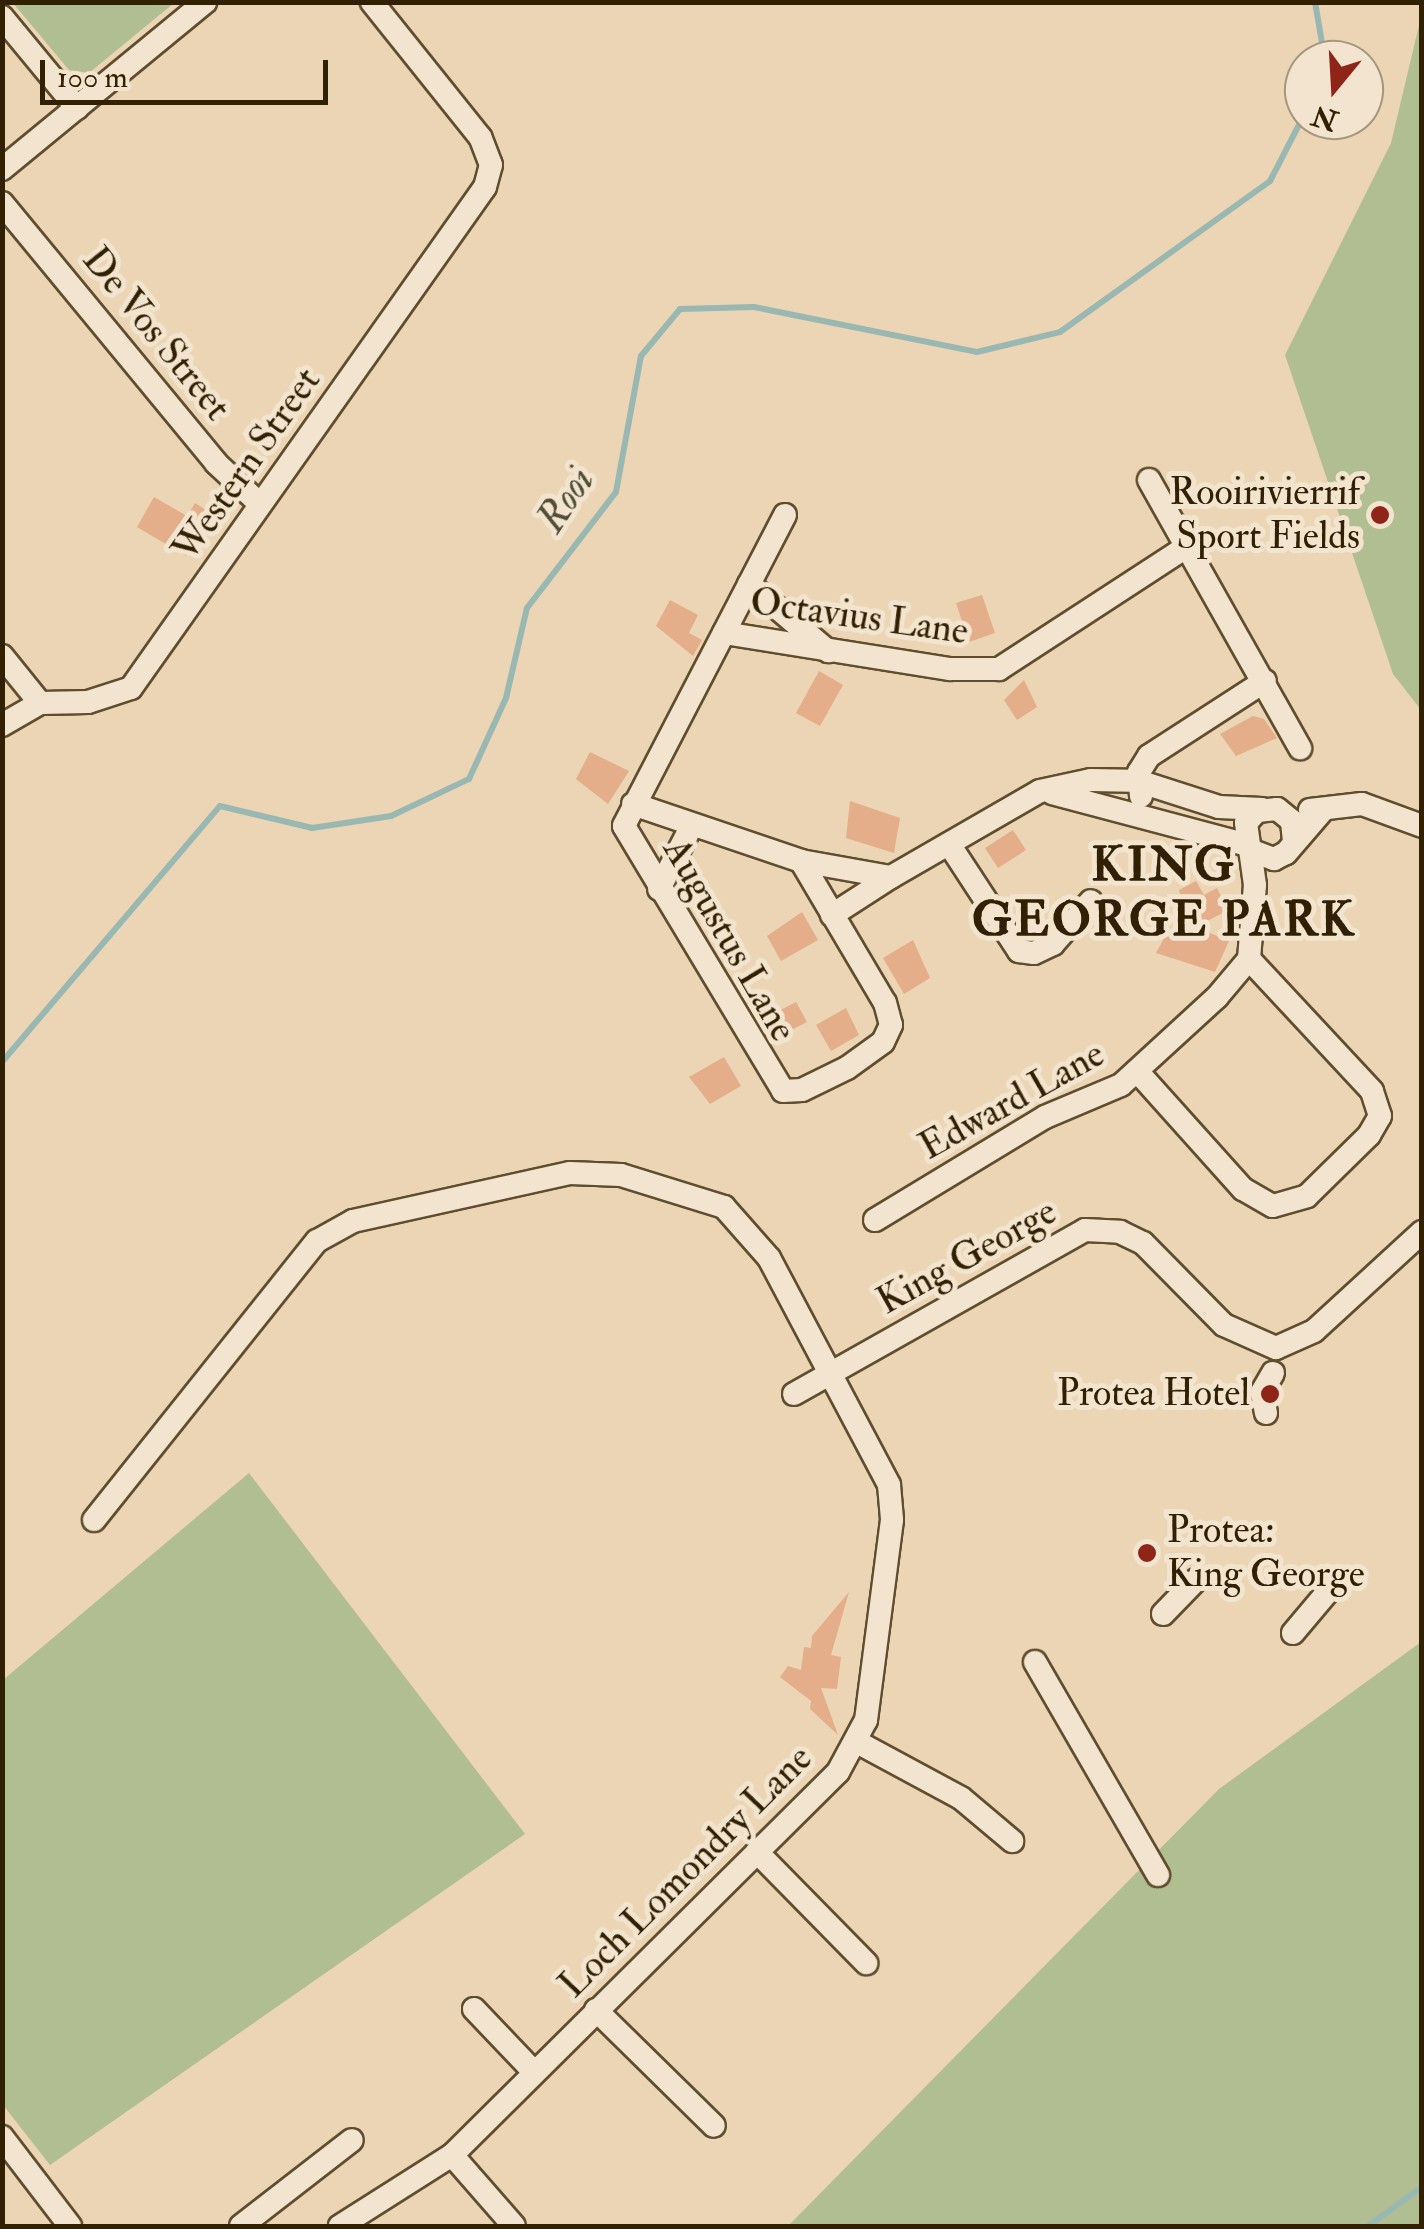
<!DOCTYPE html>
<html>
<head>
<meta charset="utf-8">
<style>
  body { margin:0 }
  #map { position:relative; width:1424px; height:2229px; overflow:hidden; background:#ebd5b4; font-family:"IM FELL Double Pica",serif }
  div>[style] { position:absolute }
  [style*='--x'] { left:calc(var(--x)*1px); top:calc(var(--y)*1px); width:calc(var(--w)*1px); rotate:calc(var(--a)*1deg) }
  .green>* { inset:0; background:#b1be91 }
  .stream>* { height:6px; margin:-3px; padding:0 3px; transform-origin:3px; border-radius:3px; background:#99b8b2 }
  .building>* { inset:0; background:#e3ae89 }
  .roads { filter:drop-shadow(2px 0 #604d2f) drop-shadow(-2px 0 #604d2f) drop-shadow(0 2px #604d2f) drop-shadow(0 -2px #604d2f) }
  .minor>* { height:22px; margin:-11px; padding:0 11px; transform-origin:11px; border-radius:11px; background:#f2e4ce }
  .dots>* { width:28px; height:28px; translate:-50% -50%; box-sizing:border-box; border:5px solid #f2e4ce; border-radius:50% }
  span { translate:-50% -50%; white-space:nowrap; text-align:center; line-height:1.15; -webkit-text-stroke:10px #f2e4ce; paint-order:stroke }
  .street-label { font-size:38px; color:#322003 }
  .poi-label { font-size:38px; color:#322003 }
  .right { translate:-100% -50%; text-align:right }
  .left { translate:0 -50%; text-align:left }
  .water-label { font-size:40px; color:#514e38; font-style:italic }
  .district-label { font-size:48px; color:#322003; font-weight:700; letter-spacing:2.5px }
  .frame { position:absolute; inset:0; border:5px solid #322003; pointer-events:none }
  .north { position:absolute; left:1284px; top:40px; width:100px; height:100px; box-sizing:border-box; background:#f2e4ce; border:2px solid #a5967d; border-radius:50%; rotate:198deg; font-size:28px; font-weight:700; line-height:40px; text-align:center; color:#322003 }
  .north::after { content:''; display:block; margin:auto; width:35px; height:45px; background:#8f2418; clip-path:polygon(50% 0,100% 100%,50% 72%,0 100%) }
  .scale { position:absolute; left:40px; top:60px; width:288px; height:45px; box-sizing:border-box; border:5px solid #322003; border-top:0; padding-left:12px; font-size:30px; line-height:35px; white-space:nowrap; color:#322003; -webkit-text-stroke:8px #f2e4ce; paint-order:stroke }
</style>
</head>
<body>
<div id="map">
  <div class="green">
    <div style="clip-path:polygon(13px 3px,174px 3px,89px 73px,69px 70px)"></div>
    <div style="clip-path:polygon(1421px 17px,1421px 710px,1393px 674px,1285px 355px,1391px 143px)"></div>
    <div style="clip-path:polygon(249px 1473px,525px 1834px,50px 2165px,3px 2105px,3px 1680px)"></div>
    <div style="clip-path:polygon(1421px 1642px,1421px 2226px,788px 2226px,1219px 1789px)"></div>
  </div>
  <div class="stream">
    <div style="--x:1315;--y:2;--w:59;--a:80.2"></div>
    <div style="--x:2;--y:1062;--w:336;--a:-49.6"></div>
    <div style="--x:220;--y:806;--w:95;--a:13.4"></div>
    <div style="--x:312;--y:828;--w:80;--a:-8.6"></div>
    <div style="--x:391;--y:816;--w:86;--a:-25.4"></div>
    <div style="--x:469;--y:779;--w:89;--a:-65.4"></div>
    <div style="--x:506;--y:698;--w:92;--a:-76.9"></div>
    <div style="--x:527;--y:608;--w:146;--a:-52.5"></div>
    <div style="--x:616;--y:492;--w:138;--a:-79.6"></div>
    <div style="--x:641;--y:356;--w:61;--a:-50.3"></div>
    <div style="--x:680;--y:309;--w:74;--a:-1.5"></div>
    <div style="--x:754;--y:307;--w:227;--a:11.4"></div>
    <div style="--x:977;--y:352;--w:85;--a:-13.5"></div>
    <div style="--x:1060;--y:332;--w:259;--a:-35.7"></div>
    <div style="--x:1270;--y:181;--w:74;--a:-62.7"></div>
    <div style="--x:1368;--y:2226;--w:67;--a:-35.8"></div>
  </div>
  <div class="building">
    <div style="clip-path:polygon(154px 497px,187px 516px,195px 503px,211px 513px,186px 556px,137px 527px)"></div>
    <div style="clip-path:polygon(982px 595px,995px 633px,969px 642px,956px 603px)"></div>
    <div style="clip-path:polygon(670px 600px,698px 615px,689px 633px,702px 640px,693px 656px,656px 626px)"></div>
    <div style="clip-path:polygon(819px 671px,843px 685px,820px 726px,796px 713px)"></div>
    <div style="clip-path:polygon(1024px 680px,1037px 707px,1017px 720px,1004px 700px)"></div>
    <div style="clip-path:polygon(1253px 716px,1264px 719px,1277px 738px,1236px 756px,1220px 734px)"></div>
    <div style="clip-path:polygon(590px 752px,629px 771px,608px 804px,576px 779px)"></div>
    <div style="clip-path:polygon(850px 801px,900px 818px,894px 853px,846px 838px)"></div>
    <div style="clip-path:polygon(1013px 830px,1026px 850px,998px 868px,985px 848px)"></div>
    <div style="clip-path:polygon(1196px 881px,1204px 895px,1217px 888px,1228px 910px,1196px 927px,1229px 941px,1215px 972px,1156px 953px,1168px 931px,1176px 934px,1186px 913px,1179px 890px)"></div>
    <div style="clip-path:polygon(802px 912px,818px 940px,781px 961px,767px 936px)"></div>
    <div style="clip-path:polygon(913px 940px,930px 978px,904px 994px,883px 958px)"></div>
    <div style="clip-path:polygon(796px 1002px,807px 1022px,774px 1039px,763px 1019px)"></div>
    <div style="clip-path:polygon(846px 1008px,859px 1035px,831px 1051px,816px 1025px)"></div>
    <div style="clip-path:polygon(724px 1057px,741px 1086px,710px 1104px,689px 1077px)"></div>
    <div style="clip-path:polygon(849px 1592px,831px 1655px,841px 1657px,837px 1689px,821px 1688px,838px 1735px,810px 1709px,811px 1701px,780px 1677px,788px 1666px,801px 1670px,804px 1647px,811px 1648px,812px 1636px)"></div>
  </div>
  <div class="roads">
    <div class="minor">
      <div style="--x:2;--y:17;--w:118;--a:50.5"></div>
      <div style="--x:2;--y:169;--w:263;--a:-39.4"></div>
      <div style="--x:2;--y:203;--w:337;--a:50.5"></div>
      <div style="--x:216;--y:463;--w:60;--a:43"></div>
      <div style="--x:1149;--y:480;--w:308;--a:60.6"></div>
      <div style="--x:785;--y:515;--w:350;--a:117.4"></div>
      <div style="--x:624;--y:826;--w:309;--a:59"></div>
      <div style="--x:783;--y:1091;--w:19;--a:-3"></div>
      <div style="--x:802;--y:1090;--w:50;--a:-26.1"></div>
      <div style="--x:847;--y:1068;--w:44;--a:-35.8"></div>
      <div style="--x:883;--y:1042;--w:19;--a:-65"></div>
      <div style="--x:891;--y:1025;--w:23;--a:-105"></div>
      <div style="--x:885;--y:1003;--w:165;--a:-120.6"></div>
      <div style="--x:749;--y:584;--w:104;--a:40.3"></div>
      <div style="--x:724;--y:633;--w:229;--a:9.1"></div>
      <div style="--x:950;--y:669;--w:49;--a:0"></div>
      <div style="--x:999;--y:669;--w:225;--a:-33.1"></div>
      <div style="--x:2;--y:656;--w:60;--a:51"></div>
      <div style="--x:2;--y:725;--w:44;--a:-30.1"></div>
      <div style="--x:40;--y:703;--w:48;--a:-1.2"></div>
      <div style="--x:88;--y:702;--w:45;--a:-18"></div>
      <div style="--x:131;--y:688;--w:613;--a:-54.76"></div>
      <div style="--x:485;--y:187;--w:23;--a:-75"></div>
      <div style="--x:491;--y:165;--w:30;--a:-111"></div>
      <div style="--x:480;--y:137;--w:173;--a:-128.7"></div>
      <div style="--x:1052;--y:793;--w:202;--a:14.9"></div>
      <div style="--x:1141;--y:796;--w:24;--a:-95"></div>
      <div style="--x:1139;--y:772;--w:19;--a:-58"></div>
      <div style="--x:1149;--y:756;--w:138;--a:-32.9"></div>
      <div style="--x:633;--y:804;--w:177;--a:18.7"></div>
      <div style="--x:801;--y:861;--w:91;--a:10.1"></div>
      <div style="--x:891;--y:877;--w:172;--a:-30"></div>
      <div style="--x:1040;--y:791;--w:52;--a:-12.2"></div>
      <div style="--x:1091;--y:780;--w:47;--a:1.2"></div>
      <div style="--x:1138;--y:781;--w:85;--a:17.8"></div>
      <div style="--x:1219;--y:807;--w:43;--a:2.7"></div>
      <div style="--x:1310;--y:810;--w:52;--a:-6.6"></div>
      <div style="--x:1362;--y:804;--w:64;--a:20.1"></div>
      <div style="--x:1294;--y:841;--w:20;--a:-96"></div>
      <div style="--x:1292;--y:821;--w:19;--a:-141"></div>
      <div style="--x:1277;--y:809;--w:20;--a:174"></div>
      <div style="--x:1257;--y:811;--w:16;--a:133"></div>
      <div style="--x:1246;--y:823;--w:27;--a:82"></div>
      <div style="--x:1250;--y:850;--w:26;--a:21"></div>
      <div style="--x:1274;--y:859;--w:13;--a:-27"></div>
      <div style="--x:1286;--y:853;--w:57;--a:-49.3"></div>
      <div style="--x:949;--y:844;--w:128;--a:56.8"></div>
      <div style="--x:1019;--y:951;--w:15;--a:8"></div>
      <div style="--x:1034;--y:953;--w:21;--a:-25"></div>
      <div style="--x:1053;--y:944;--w:57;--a:-48.5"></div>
      <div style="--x:659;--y:889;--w:72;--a:-62.7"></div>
      <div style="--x:832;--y:915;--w:70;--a:-32.8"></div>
      <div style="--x:1137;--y:1071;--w:159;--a:48.1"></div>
      <div style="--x:1243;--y:1189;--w:34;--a:30"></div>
      <div style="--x:1273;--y:1206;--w:35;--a:-16"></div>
      <div style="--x:1307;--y:1196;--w:87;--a:-44.5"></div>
      <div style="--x:1369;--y:1135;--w:22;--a:-60"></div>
      <div style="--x:1380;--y:1116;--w:26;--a:-108"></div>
      <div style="--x:1372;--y:1091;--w:180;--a:-133"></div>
      <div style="--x:875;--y:1220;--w:199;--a:-31.2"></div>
      <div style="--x:1045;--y:1117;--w:82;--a:-22.8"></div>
      <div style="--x:1121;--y:1085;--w:130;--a:-42.5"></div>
      <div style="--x:1217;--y:997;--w:50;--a:-49.9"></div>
      <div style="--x:1249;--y:959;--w:74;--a:-85.4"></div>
      <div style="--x:1255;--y:885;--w:35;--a:-98"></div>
      <div style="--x:794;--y:1394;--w:334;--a:-29.4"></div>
      <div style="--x:1085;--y:1230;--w:35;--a:3"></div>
      <div style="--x:1120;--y:1232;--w:25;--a:26"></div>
      <div style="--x:1143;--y:1243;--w:115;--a:45.4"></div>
      <div style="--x:1224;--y:1325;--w:57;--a:23.9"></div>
      <div style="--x:1276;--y:1348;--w:42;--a:-24.1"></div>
      <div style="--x:1314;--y:1331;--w:147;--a:-42.5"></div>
      <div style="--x:1266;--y:1413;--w:21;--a:-101"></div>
      <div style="--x:1262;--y:1392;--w:22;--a:-60"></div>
      <div style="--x:94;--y:1520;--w:357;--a:-51.4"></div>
      <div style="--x:317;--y:1241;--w:41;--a:-29.1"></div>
      <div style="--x:353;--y:1221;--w:222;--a:-12.5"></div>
      <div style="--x:570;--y:1173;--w:51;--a:2.2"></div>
      <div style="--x:621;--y:1175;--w:108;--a:17.3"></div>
      <div style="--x:724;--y:1207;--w:68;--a:48.6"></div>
      <div style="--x:769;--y:1258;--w:257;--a:62.1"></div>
      <div style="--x:889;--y:1485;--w:35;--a:85"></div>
      <div style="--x:892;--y:1520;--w:202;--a:97.4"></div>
      <div style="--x:866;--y:1720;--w:59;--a:118.3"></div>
      <div style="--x:838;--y:1772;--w:544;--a:135.22"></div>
      <div style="--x:452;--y:2155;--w:133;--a:147.6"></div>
      <div style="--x:1163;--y:1614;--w:47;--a:-45.9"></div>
      <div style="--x:1293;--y:1633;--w:67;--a:-49.9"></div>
      <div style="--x:1035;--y:1662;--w:246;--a:60"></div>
      <div style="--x:857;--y:1742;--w:118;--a:28.3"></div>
      <div style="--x:961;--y:1798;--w:67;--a:40.1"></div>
      <div style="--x:757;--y:1852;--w:156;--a:45.5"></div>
      <div style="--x:474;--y:2009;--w:87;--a:46.4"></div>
      <div style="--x:596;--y:2010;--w:165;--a:44.5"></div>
      <div style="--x:2;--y:2137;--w:112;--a:52.6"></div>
      <div style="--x:452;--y:2155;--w:94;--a:48.9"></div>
      <div style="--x:241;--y:2226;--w:140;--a:-37.8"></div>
    </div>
  </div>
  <div class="dots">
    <div style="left:1380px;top:515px;background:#8f2418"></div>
    <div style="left:1270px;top:1394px;background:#8f2418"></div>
    <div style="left:1147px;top:1553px;background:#8f2418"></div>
  </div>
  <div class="street-label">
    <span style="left:156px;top:334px;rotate:51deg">De Vos Street</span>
    <span style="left:247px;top:465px;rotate:-55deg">Western Street</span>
    <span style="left:859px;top:617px;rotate:8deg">Octavius Lane</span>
    <span style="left:729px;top:940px;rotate:60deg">Augustus Lane</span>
    <span style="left:1012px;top:1101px;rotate:-29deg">Edward Lane</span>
    <span style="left:967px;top:1257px;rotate:-29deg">King George</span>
    <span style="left:686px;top:1872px;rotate:-45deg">Loch Lomondry Lane</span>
  </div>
  <div class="poi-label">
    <span class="right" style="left:1360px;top:515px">Rooirivierrif<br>Sport Fields</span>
    <span class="right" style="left:1250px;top:1394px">Protea Hotel</span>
    <span class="left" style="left:1167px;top:1553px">Protea:<br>King George</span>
  </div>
  <div class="water-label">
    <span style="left:566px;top:500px;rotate:-57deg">Rooi</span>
  </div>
  <div class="district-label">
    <span style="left:1164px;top:893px">KING<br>GEORGE PARK</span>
  </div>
  <div class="frame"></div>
  <div class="north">N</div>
  <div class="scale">100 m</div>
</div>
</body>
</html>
